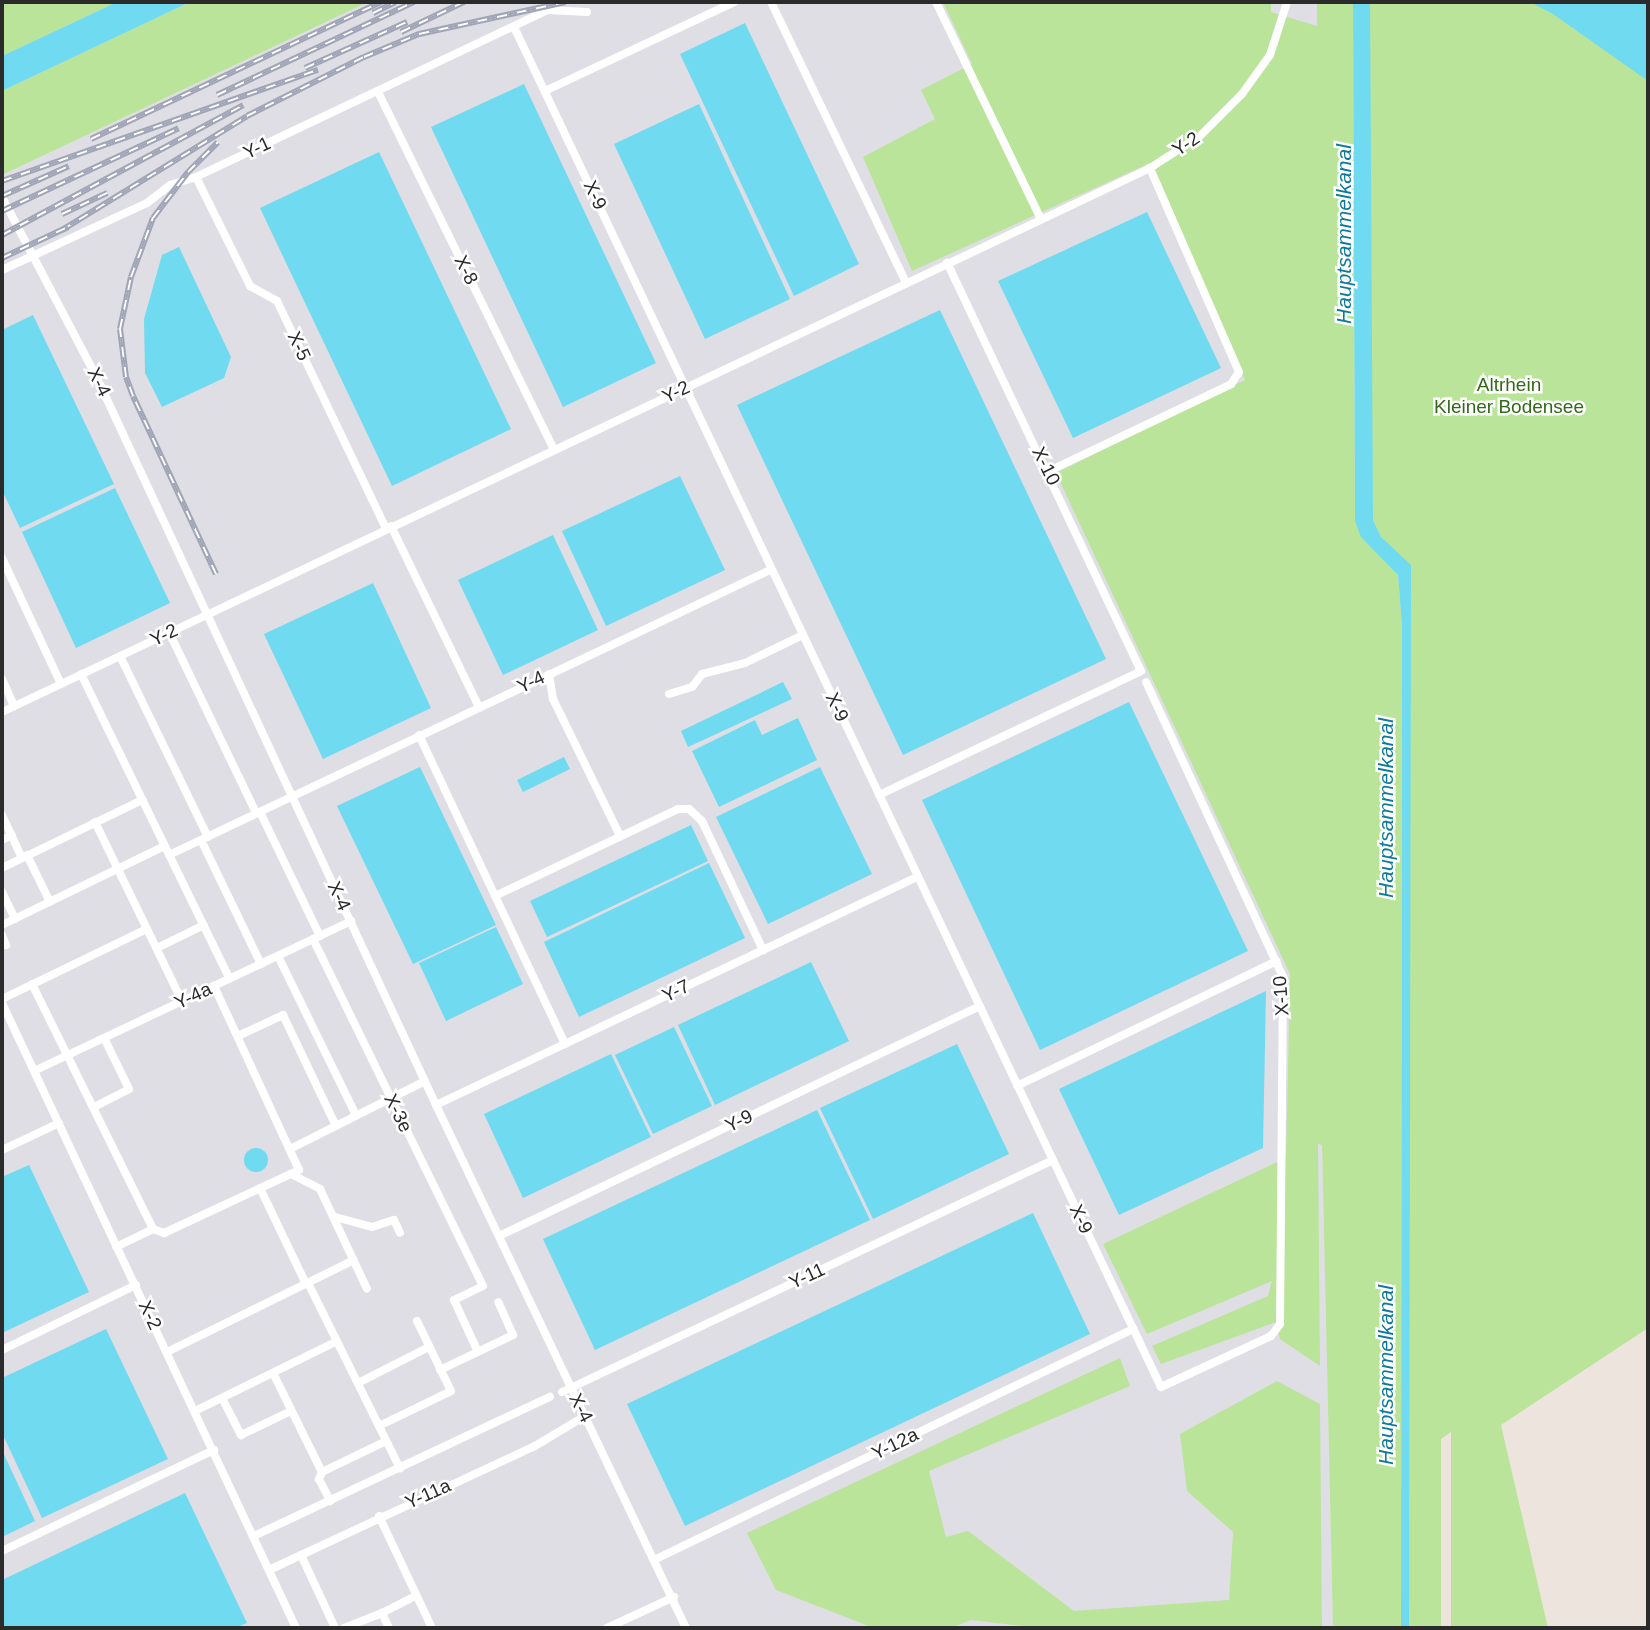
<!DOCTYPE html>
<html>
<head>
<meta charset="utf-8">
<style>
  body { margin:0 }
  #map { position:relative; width:1650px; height:1630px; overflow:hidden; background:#ede5dd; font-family:Helvetica,sans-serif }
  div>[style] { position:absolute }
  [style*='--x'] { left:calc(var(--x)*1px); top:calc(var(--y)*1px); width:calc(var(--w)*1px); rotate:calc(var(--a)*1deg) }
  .industrial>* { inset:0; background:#dfdee5 }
  .green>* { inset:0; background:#bae499 }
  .water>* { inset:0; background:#6fdaf0 }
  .round { border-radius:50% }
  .minor>* { height:8px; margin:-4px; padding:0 4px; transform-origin:4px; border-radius:4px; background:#fff }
  .rail>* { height:6px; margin-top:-3px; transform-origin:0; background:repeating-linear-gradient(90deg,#fff 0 10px,#9fa5b6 0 20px); box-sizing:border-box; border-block:2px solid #9fa5b6 }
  span { translate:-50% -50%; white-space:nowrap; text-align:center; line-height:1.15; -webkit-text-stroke:5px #fff; paint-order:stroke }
  .street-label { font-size:19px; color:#2b2b2b }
  .park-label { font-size:19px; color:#326a19 }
  .water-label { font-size:21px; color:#0c7a9e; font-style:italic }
  .frame { position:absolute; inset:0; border:4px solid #2b2b2b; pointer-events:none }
</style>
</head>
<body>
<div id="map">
  <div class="industrial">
    <div style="clip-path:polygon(368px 2px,1317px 2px,1322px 1140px,1333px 1628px,2px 1628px,2px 175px)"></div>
  </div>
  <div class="green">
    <div style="clip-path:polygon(2px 2px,117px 2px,2px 56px)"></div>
    <div style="clip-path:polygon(190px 2px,368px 2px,2px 175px,2px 91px)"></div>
    <div style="clip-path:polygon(943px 2px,1271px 2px,1271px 12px,1317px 26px,1317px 2px,1353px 2px,1355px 521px,1398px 575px,1402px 626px,1401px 1628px,1333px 1628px,1322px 1145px,1318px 1144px,1320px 1366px,1280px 1339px,1276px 1322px,1161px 1364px,1152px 1346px,1268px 1296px,1272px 1281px,1147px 1334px,1103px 1244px,1286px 1158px,1290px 974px,1056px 473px,1245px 380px,1148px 164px,912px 271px,863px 157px,935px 119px,921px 90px,972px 64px)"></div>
    <div style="clip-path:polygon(1370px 2px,1648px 2px,1648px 1328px,1501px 1425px,1548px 1628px,1451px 1628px,1451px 1432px,1441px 1439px,1441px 1628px,1409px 1628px,1409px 567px,1381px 537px,1369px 513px)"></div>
    <div style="clip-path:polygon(1120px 1358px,1130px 1386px,929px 1471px,946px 1537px,968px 1531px,1074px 1611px,1229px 1600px,1233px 1532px,1187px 1491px,1180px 1434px,1277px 1381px,1320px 1404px,1322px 1628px,1039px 1628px,971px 1620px,951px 1628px,874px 1628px,776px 1590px,747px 1533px)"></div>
  </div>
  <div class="water">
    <div style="clip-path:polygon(117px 2px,190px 2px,2px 91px,2px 56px)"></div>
    <div style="clip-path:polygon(1353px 2px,1370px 2px,1373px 520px,1381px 537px,1411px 565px,1409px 1628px,1401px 1628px,1402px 626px,1398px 575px,1361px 537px,1355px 521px)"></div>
    <div style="clip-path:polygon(1530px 2px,1648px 2px,1648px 81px,1553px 14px)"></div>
    <div style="clip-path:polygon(745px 23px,859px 264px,794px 296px,680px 54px)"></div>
    <div style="clip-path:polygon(524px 84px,656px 363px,563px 407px,431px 127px)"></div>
    <div style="clip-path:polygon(699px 104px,790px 299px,705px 339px,614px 144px)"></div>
    <div style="clip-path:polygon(379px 152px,511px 429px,392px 486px,260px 208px)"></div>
    <div style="clip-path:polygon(1147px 212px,1221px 368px,1073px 438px,998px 281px)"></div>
    <div style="clip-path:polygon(179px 247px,231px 357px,224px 378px,162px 407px,145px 373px,144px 319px,162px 255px)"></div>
    <div style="clip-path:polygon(940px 310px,1106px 659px,903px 755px,737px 405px)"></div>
    <div style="clip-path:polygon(33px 315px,114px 484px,20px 528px,2px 490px,2px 330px)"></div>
    <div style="clip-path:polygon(680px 476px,725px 570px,606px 626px,562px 531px)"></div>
    <div style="clip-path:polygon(115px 488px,170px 603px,76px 648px,22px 532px)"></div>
    <div style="clip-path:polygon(553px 535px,598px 630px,503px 675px,458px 580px)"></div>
    <div style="clip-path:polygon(373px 583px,431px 708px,323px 759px,264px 634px)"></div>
    <div style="clip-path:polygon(783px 682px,792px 699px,688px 747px,681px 731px)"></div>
    <div style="clip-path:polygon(1129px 702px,1248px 951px,1040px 1050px,922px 800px)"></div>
    <div style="clip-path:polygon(798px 718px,817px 760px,719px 807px,692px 751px,755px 720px,762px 735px)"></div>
    <div style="clip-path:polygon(564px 757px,570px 769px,523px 792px,517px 780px)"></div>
    <div style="clip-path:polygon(420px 767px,496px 925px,413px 964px,337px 806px)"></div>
    <div style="clip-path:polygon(820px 767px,872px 874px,768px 924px,716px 817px)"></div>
    <div style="clip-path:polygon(691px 825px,708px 861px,547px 937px,530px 901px)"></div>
    <div style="clip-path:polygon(709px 863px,745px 938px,579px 1017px,544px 942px)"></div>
    <div style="clip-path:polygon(496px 927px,523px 984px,446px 1021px,419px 963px)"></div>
    <div style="clip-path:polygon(811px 962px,849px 1041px,715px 1105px,678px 1025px)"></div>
    <div style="clip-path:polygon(1266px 991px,1263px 1148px,1119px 1215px,1059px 1089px)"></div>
    <div style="clip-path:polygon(674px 1027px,712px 1106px,653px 1134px,615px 1055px)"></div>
    <div style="clip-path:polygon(957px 1044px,1009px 1154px,873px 1219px,820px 1108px)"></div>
    <div style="clip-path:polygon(611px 1054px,651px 1137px,523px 1198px,484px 1114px)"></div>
    <div style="clip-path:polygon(817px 1110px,870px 1220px,595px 1350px,543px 1239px)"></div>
    <div class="round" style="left:244px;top:1148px;width:24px;height:24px"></div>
    <div style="clip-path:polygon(29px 1165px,89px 1292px,2px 1333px,2px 1177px)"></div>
    <div style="clip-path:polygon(1033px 1213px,1090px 1334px,685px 1526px,627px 1404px)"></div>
    <div style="clip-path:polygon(106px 1329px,168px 1459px,42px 1518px,2px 1433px,2px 1378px)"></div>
    <div style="clip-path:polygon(2px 1450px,35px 1521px,2px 1537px)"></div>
    <div style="clip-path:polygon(185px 1493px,247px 1623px,235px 1628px,2px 1628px,2px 1580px)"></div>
  </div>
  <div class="minor">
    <div style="--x:771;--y:2;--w:312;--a:64.3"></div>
    <div style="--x:936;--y:2;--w:241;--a:64.2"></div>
    <div style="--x:514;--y:27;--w:1506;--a:64.56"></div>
    <div style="--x:1161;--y:1387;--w:121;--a:-24.9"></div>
    <div style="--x:1271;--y:1336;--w:15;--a:-53"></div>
    <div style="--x:1280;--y:1324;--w:347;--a:-89.5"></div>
    <div style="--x:1283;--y:977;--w:325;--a:-114.9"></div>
    <div style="--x:545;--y:91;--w:209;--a:-25.2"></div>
    <div style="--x:378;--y:92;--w:398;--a:63.8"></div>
    <div style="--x:196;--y:177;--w:122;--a:63.6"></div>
    <div style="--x:250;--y:286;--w:31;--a:29"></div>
    <div style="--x:277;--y:301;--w:253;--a:64.4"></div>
    <div style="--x:2;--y:197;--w:202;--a:62.3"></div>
    <div style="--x:96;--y:376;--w:804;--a:65"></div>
    <div style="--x:436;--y:1105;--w:580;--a:64.45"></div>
    <div style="--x:2;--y:270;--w:160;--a:-24.8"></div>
    <div style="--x:147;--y:203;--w:29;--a:-38"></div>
    <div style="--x:170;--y:185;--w:27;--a:-17"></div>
    <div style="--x:196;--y:177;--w:389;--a:-25.4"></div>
    <div style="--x:547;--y:10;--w:40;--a:2.9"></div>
    <div style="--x:1049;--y:471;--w:202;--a:-25.5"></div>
    <div style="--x:1231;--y:384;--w:14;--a:-56"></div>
    <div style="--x:1239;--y:372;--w:223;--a:-113.6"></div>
    <div style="--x:391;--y:526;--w:201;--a:64.1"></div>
    <div style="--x:2;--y:558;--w:139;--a:64.9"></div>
    <div style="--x:169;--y:632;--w:201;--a:64.3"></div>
    <div style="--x:120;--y:656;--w:201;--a:64.1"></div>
    <div style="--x:81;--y:674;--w:339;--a:64"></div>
    <div style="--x:549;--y:674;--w:25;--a:81"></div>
    <div style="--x:553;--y:699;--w:153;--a:63.9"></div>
    <div style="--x:2;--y:679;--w:30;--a:66"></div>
    <div style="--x:669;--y:694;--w:24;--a:-17"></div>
    <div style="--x:692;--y:687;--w:16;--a:-52"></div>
    <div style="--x:702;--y:674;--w:44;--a:-14.3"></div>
    <div style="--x:745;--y:663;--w:64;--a:-25.8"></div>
    <div style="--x:2;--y:712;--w:1270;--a:-25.35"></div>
    <div style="--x:1150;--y:168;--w:59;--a:-32.6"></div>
    <div style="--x:1200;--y:136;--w:59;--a:-45"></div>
    <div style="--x:1242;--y:94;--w:48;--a:-54.3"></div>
    <div style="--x:1270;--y:55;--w:56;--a:-72.2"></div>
    <div style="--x:419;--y:735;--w:342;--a:64.7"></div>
    <div style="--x:879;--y:795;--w:290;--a:-25.3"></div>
    <div style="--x:1141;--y:671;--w:452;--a:-115.4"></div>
    <div style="--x:260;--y:812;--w:138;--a:64.2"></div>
    <div style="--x:2;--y:815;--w:47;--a:65.1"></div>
    <div style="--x:95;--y:822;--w:199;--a:64.1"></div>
    <div style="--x:2;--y:840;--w:11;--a:-27"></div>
    <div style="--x:201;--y:840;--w:138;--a:64.2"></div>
    <div style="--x:27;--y:855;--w:52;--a:63.9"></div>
    <div style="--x:169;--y:855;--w:667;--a:-25.37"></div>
    <div style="--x:2;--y:868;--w:156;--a:-25.9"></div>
    <div style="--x:2;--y:892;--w:30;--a:64"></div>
    <div style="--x:495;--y:896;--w:203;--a:-25.4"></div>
    <div style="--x:678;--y:809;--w:11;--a:0"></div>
    <div style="--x:689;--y:809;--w:18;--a:43"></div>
    <div style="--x:702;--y:821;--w:143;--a:64.7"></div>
    <div style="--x:2;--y:925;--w:181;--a:-25.9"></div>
    <div style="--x:2;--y:935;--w:11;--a:68"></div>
    <div style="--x:313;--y:939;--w:386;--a:63.9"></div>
    <div style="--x:483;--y:1286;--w:32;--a:154"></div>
    <div style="--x:454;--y:1300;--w:57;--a:65.2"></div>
    <div style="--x:157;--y:948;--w:52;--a:-26.1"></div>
    <div style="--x:278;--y:956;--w:177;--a:63.9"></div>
    <div style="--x:32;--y:984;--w:273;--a:63.7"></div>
    <div style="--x:2;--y:999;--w:161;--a:-25.8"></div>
    <div style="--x:2;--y:1003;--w:691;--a:64.81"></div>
    <div style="--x:238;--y:1036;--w:50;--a:-25"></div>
    <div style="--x:283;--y:1015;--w:123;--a:64.5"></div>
    <div style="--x:34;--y:1071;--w:351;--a:-25.3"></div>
    <div style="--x:1017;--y:1086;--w:288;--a:-25.7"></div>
    <div style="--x:436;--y:1105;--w:532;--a:-25.36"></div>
    <div style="--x:96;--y:1106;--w:37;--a:-27"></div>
    <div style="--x:129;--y:1089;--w:57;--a:-116.1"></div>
    <div style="--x:290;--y:1149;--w:151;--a:-26.7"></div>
    <div style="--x:2;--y:1150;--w:63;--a:-25.3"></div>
    <div style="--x:291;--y:1174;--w:33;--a:27"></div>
    <div style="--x:320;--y:1189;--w:110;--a:64.8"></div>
    <div style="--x:260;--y:1188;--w:106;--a:64.4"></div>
    <div style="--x:335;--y:1217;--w:38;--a:15"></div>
    <div style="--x:372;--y:1227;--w:23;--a:-18"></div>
    <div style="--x:394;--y:1220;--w:14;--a:65"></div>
    <div style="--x:499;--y:1236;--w:533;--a:-25.56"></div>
    <div style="--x:116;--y:1247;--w:41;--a:-25.9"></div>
    <div style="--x:153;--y:1229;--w:12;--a:20"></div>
    <div style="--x:164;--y:1233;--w:149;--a:-25"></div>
    <div style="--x:299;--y:1170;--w:203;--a:-114.8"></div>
    <div style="--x:308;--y:1283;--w:207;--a:63.6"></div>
    <div style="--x:2;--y:1350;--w:149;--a:-25.9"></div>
    <div style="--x:167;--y:1352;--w:208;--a:-26.2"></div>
    <div style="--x:440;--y:1370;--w:81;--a:-25.6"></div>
    <div style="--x:513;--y:1335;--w:36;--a:-114"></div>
    <div style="--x:273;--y:1373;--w:110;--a:63.7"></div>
    <div style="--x:322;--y:1472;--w:71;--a:-25.8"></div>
    <div style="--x:358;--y:1383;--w:80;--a:-26.9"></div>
    <div style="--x:562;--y:1392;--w:543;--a:-25.29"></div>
    <div style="--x:222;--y:1398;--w:42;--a:62.8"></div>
    <div style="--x:241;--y:1435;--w:55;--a:-25.6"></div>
    <div style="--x:195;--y:1411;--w:158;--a:-26.2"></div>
    <div style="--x:379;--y:1426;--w:80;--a:-25.9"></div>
    <div style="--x:451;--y:1391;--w:78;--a:-115.9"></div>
    <div style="--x:322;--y:1472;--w:8;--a:113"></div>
    <div style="--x:319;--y:1479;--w:25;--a:63"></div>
    <div style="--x:379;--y:1516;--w:124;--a:64.7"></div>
    <div style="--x:254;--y:1536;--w:327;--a:-25.2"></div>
    <div style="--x:2;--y:1551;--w:235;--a:-25.5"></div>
    <div style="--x:301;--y:1555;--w:81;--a:65"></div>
    <div style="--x:656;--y:1559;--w:530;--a:-25.74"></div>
    <div style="--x:269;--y:1570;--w:293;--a:-25"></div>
    <div style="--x:535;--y:1446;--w:58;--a:-31"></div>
    <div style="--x:344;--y:1628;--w:41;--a:-21.5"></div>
    <div style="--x:389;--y:1628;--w:17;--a:-115"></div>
    <div style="--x:382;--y:1613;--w:37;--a:-27"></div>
    <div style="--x:607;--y:1628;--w:74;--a:-24.8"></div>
  </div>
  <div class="rail">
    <div style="--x:373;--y:13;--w:25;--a:-26"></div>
    <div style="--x:401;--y:32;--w:70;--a:-25.5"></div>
    <div style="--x:305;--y:68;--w:112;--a:-24.3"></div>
    <div style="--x:217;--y:95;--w:218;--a:-25.3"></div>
    <div style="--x:91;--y:139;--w:321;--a:-25.3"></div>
    <div style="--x:2;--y:181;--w:335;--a:-19.4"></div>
    <div style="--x:2;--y:196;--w:73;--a:-24.1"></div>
    <div style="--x:2;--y:211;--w:195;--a:-25.1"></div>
    <div style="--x:62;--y:214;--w:50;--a:-25"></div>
    <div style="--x:62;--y:230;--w:217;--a:-31.6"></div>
    <div style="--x:247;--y:116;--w:131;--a:-26.8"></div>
    <div style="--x:364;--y:57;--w:60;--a:-22.7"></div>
    <div style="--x:419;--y:34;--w:150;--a:-12.3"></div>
    <div style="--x:2;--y:235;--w:274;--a:-28.3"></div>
    <div style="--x:2;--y:258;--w:73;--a:-25.2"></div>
    <div style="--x:216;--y:574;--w:196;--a:-115"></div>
    <div style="--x:133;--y:396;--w:20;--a:-110"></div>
    <div style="--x:126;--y:377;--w:48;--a:-97.1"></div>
    <div style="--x:120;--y:329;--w:53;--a:-78.1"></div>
    <div style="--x:131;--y:277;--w:63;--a:-69.6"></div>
    <div style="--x:153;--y:218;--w:58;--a:-52.7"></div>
    <div style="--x:188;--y:172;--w:42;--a:-45"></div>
  </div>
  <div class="street-label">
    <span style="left:1186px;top:144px;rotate:-34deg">Y-2</span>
    <span style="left:257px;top:148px;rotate:-25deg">Y-1</span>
    <span style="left:595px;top:195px;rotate:65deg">X-9</span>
    <span style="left:466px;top:270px;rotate:64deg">X-8</span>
    <span style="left:299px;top:346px;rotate:65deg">X-5</span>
    <span style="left:99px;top:382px;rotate:64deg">X-4</span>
    <span style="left:676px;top:392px;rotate:-25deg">Y-2</span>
    <span style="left:1046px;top:466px;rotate:64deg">X-10</span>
    <span style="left:164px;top:635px;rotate:-25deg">Y-2</span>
    <span style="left:531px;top:682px;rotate:-25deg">Y-4</span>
    <span style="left:837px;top:707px;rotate:65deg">X-9</span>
    <span style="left:339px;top:896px;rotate:65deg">X-4</span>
    <span style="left:676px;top:991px;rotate:-25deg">Y-7</span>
    <span style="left:193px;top:996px;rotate:-25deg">Y-4a</span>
    <span style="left:1281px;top:996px;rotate:-94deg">X-10</span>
    <span style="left:398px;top:1113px;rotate:64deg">X-3e</span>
    <span style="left:739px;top:1121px;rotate:-25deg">Y-9</span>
    <span style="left:1081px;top:1219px;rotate:65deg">X-9</span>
    <span style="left:807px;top:1276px;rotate:-25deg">Y-11</span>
    <span style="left:150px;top:1315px;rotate:65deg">X-2</span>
    <span style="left:581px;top:1408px;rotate:63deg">X-4</span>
    <span style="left:895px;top:1444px;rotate:-26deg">Y-12a</span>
    <span style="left:428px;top:1494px;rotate:-24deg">Y-11a</span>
  </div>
  <div class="park-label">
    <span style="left:1509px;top:396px">Altrhein<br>Kleiner Bodensee</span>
  </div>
  <div class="water-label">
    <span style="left:1344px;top:234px;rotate:-90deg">Hauptsammelkanal</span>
    <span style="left:1386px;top:808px;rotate:-90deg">Hauptsammelkanal</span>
    <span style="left:1386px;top:1375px;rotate:-90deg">Hauptsammelkanal</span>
  </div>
  <div class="frame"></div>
</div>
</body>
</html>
